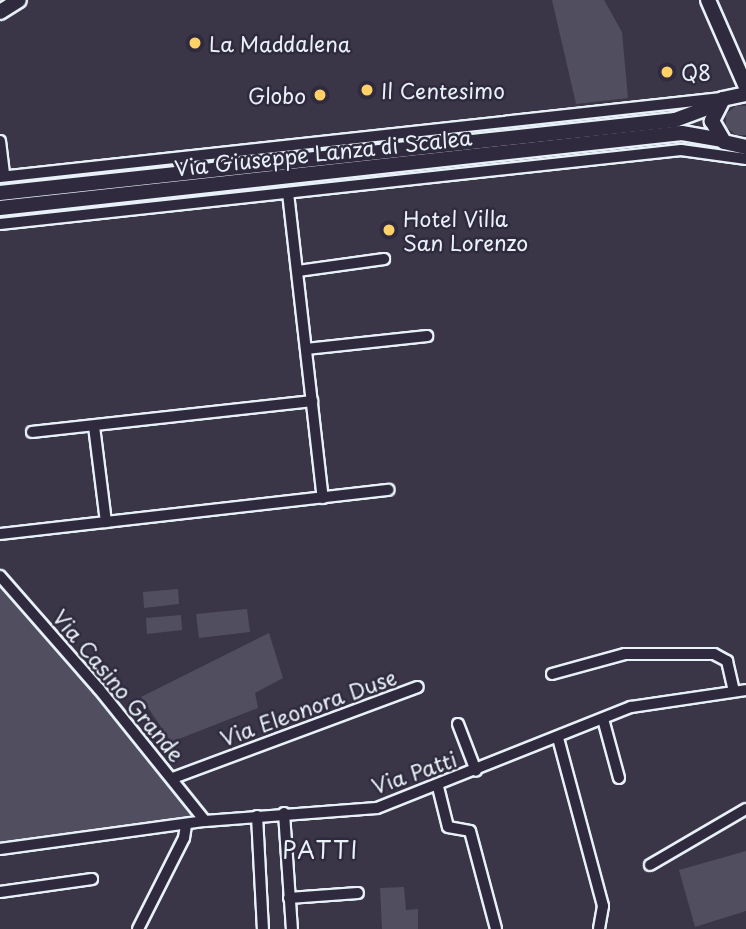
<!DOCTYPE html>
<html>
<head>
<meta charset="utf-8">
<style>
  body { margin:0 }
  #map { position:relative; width:746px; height:929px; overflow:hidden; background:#3a3648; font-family:"Playpen Sans",sans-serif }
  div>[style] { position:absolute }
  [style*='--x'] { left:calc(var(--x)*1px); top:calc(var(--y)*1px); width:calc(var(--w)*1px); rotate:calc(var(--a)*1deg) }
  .green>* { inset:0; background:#504e5f }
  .roads { filter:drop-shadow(2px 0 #e8f1f8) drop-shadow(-2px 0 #e8f1f8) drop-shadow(0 2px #e8f1f8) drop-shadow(0 -2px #e8f1f8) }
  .street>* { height:10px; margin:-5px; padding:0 5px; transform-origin:5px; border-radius:5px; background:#2f2a3d }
  .secondary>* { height:14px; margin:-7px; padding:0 7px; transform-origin:7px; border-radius:7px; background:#2f2a3d }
  .dots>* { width:19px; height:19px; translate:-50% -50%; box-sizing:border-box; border:4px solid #2f2a3d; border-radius:50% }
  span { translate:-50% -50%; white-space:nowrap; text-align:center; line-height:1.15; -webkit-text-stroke:5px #2f2a3d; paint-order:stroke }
  .poi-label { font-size:21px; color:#e8f1f8 }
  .left { translate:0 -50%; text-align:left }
  .right { translate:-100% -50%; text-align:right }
  .street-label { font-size:21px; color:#e8f1f8 }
  .neighbourhood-label { font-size:23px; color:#e8f1f8; letter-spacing:2px }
</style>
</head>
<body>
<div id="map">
  <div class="green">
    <div style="clip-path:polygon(552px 0,604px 0,622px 32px,628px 98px,576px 104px)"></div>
    <div style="clip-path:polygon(746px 106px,746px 135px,736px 135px,726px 127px,726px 114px,736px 106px)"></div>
    <div style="clip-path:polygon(0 583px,166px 778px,198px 818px,0 842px)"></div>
    <div style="clip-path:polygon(178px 589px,179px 604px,144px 608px,143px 592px)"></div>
    <div style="clip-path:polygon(247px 609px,250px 632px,199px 638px,196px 614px)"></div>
    <div style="clip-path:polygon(181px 615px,182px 630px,147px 634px,146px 618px)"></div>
    <div style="clip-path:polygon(269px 633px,283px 678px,255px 693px,258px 708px,171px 742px,141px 697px)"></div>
    <div style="clip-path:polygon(746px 851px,746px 911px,695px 927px,679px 870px)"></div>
    <div style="clip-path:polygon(404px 887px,406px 910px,418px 909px,418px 929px,382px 929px,380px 888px)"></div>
  </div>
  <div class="roads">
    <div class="street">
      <div style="--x:0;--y:141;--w:35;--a:83"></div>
      <div style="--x:0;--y:177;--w:726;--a:-6.24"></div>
      <div style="--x:288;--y:193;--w:307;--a:83.5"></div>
      <div style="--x:0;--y:224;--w:685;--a:-6.2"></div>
      <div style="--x:681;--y:150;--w:66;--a:7.9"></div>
      <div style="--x:298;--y:271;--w:87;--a:-7.9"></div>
      <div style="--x:306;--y:349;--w:122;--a:-6.1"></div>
      <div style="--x:94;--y:426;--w:97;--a:82.9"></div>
      <div style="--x:32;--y:432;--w:282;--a:-6.3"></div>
      <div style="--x:0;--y:534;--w:391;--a:-6.5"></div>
      <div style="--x:0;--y:576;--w:150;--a:48.8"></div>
      <div style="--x:99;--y:689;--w:169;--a:51.2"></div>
      <div style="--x:552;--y:674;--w:76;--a:-15.3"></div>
      <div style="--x:625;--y:654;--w:89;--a:0"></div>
      <div style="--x:714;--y:654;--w:15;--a:28"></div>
      <div style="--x:727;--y:661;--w:31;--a:77"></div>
      <div style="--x:603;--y:719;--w:61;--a:74.8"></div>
      <div style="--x:458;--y:724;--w:50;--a:69"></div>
      <div style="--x:558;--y:738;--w:174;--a:75"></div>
      <div style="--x:603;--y:906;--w:23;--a:100"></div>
      <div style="--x:173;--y:778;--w:261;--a:-20.4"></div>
      <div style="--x:438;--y:787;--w:41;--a:76"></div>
      <div style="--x:448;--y:827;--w:22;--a:10"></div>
      <div style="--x:470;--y:831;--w:101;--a:75.1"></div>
      <div style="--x:284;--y:813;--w:116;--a:86.1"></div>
      <div style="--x:257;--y:816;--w:113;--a:87"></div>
      <div style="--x:0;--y:849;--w:207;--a:-7.8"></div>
      <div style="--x:205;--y:821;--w:172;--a:-4.3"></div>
      <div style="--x:377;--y:808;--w:273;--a:-21.7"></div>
      <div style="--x:631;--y:707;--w:116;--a:-8.4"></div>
      <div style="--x:650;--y:865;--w:111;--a:-30.3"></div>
      <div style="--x:0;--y:892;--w:93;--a:-8"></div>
      <div style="--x:289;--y:898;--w:69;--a:-4.1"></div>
      <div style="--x:138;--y:929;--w:102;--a:-63.2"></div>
      <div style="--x:184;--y:838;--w:12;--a:-81"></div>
    </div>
    <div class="secondary">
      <div style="--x:708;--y:0;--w:95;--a:66.4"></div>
      <div style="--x:0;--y:12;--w:22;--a:-32"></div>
      <div style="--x:746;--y:94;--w:24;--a:168"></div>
      <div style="--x:723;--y:99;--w:25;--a:117"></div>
      <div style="--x:712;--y:121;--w:24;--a:60"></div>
      <div style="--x:724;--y:142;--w:23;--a:13"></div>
      <div style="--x:0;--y:193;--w:679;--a:-6.17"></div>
      <div style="--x:675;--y:120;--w:46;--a:-20.4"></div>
      <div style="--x:0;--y:208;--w:686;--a:-6.28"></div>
      <div style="--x:682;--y:133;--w:40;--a:10"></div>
    </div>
  </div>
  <div class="dots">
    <div style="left:195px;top:43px;background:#ffd166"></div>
    <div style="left:667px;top:72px;background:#ffd166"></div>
    <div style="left:367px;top:90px;background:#ffd166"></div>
    <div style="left:320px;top:95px;background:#ffd166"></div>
    <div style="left:389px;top:230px;background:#ffd166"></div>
  </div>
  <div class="poi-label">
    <span class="left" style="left:209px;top:43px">La Maddalena</span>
    <span class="left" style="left:681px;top:72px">Q8</span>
    <span class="left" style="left:381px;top:90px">Il Centesimo</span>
    <span class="right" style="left:306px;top:95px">Globo</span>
    <span class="left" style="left:403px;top:230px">Hotel Villa<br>San Lorenzo</span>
  </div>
  <div class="street-label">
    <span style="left:323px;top:152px;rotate:-6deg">Via Giuseppe Lanza di Scalea</span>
    <span style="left:119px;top:685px;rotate:50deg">Via Casino Grande</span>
    <span style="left:308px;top:707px;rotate:-20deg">Via Eleonora Duse</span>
    <span style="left:414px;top:772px;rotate:-19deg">Via Patti</span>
  </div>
  <div class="neighbourhood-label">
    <span style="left:321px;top:850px">PATTI</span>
  </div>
</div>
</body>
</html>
